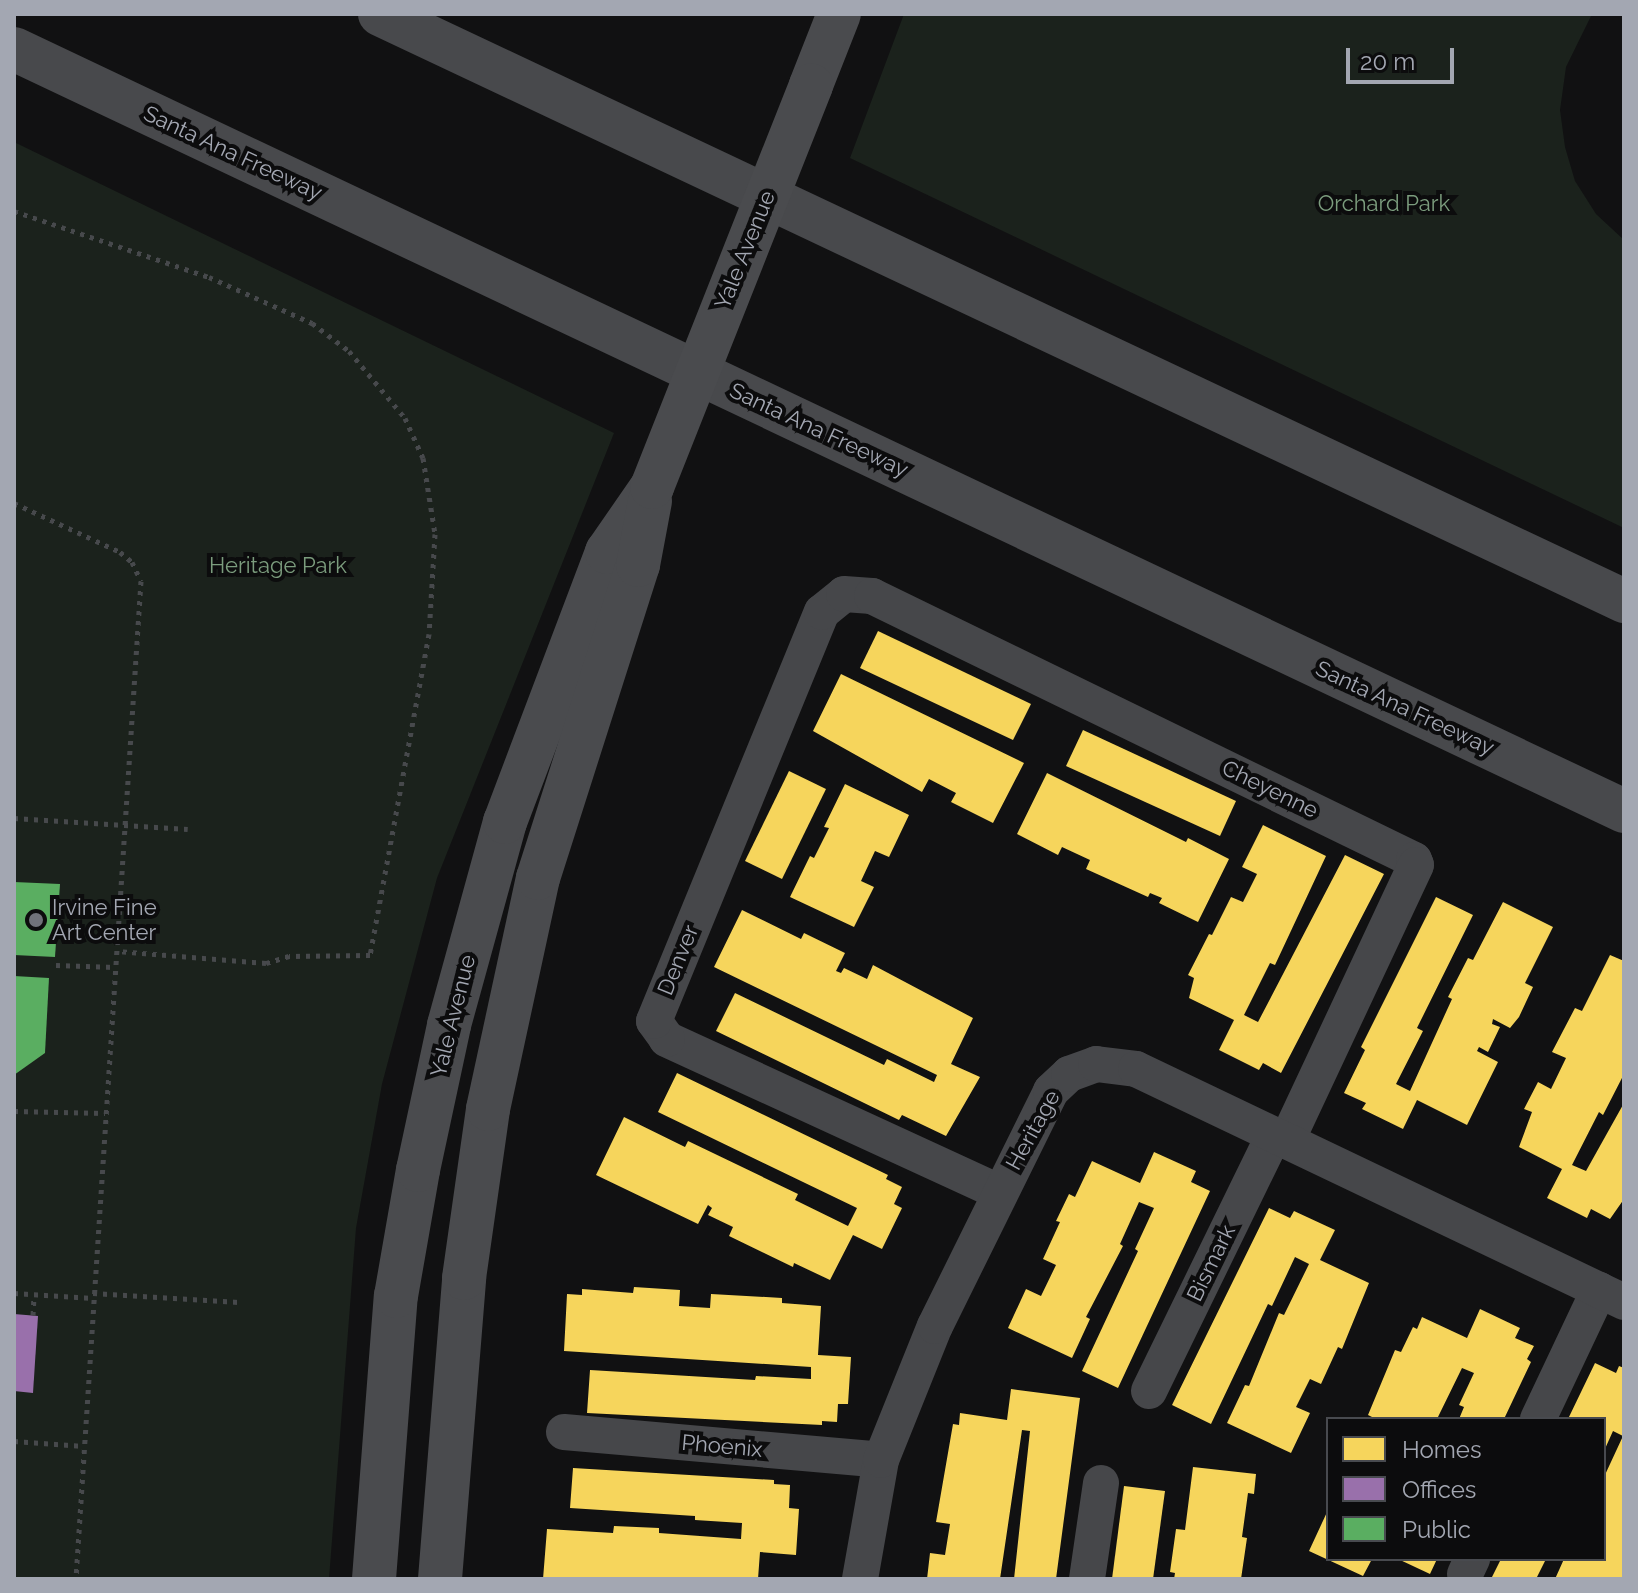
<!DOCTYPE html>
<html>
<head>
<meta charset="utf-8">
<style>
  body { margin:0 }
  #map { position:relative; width:1638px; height:1593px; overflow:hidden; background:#111112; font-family:Raleway,sans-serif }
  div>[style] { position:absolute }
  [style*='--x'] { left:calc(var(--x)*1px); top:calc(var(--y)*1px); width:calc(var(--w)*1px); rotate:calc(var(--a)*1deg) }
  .green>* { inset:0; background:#1b221c }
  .homes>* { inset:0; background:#f6d55c }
  .offices>* { inset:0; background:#9970ab }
  .public>* { inset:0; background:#5aae61 }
  .path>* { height:5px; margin-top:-2.5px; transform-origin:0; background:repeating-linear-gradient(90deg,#47494c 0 4px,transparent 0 10px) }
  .street>* { height:36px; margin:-18px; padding:0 18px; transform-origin:18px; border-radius:18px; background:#46474a }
  .secondary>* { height:44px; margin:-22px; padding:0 22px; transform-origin:22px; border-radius:22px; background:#4a4b4e }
  .highway>* { height:44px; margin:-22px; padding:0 22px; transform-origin:22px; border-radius:22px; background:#48494c }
  .secondary-bridge>* { height:44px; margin:-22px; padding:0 22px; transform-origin:22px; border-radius:22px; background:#4a4b4e }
  .dots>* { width:22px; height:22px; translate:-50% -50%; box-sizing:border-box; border:4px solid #0c0c0d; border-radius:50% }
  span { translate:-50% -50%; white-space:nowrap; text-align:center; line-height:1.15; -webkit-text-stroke:8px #0c0c0d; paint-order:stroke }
  .street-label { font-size:22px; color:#a3a7b2 }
  .park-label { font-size:22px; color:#7b9c7d }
  .poi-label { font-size:22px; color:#a3a7b2 }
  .left { translate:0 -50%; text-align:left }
  .frame { position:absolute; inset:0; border:16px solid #a3a7b2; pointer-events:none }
  .legend { position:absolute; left:1326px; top:1417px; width:280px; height:144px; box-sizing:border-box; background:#0c0c0d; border:2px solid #484a4f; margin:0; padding:10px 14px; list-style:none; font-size:24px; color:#a3a7b2 }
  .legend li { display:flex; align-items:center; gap:16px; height:40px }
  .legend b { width:40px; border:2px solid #484a4f }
  .scale { position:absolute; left:1346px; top:48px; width:108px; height:36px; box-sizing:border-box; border:4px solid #a3a7b2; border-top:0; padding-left:10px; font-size:24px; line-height:28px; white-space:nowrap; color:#a3a7b2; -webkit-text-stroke:6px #0c0c0d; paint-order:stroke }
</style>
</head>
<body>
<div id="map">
  <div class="green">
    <div style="clip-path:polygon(904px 14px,1592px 14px,1566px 67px,1560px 110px,1565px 147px,1575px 181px,1596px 214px,1624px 240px,1624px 528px,850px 158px)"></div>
    <div style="clip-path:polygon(14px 142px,614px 433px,437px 878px,382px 1084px,356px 1228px,329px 1579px,14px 1579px)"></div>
  </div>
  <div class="homes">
    <div style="clip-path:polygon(878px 631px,1031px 704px,1013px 740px,860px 668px)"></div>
    <div style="clip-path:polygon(841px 674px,1024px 763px,993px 823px,951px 802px,956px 793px,929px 779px,922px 792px,813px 731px)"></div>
    <div style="clip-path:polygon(1083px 730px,1236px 801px,1220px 836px,1066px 766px)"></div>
    <div style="clip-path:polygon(789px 771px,826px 789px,782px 879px,745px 861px)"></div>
    <div style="clip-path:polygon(1047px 773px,1186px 842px,1188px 838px,1229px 859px,1198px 922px,1159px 903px,1162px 898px,1150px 893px,1148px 897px,1086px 869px,1090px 860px,1062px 847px,1058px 855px,1017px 834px)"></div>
    <div style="clip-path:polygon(845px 784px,909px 815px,889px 857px,875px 851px,861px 881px,874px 887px,854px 927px,790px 897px,810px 856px,814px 858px,829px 828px,824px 827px)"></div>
    <div style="clip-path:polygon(1263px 825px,1326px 856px,1275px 965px,1270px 963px,1244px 1015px,1258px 1022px,1345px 855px,1384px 874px,1281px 1073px,1263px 1063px,1259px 1070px,1219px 1050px,1234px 1020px,1189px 998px,1194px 978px,1188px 975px,1209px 934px,1212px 935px,1231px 897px,1243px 902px,1257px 874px,1242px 867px)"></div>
    <div style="clip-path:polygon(1436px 897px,1473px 915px,1417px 1028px,1423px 1031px,1396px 1084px,1410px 1091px,1452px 999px,1448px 997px,1468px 958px,1473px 960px,1503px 902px,1553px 927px,1525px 983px,1533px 987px,1519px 1017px,1510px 1028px,1493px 1019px,1492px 1024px,1500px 1027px,1488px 1052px,1479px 1047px,1477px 1051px,1498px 1062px,1467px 1125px,1417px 1100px,1403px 1129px,1362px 1109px,1366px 1103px,1344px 1093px,1365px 1050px,1361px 1047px)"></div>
    <div style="clip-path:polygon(742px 910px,801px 939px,804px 933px,845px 953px,836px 971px,841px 973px,844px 968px,867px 979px,873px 965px,973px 1018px,951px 1064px,980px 1077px,946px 1136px,902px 1115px,899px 1120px,716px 1031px,735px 993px,884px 1065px,887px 1059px,934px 1082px,937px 1075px,714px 967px)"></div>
    <div style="clip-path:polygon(1610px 955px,1624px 961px,1624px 1074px,1603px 1115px,1599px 1112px,1572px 1165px,1586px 1171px,1624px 1103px,1624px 1199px,1610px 1219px,1591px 1209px,1587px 1218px,1547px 1198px,1562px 1169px,1519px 1147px,1532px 1112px,1524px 1109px,1538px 1082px,1551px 1089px,1566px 1058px,1552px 1052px,1575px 1008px,1582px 1011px)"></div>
    <div style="clip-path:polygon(677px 1073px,888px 1175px,886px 1179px,902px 1187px,894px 1204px,902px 1208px,882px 1249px,853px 1235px,830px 1280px,794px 1263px,793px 1267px,729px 1236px,733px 1227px,708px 1215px,712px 1208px,708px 1205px,698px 1224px,596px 1175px,624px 1117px,685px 1147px,688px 1141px,798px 1194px,795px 1200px,848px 1226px,857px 1208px,658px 1112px)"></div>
    <div style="clip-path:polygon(1154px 1152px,1196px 1171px,1191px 1182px,1210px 1191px,1118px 1388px,1082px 1371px,1138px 1251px,1135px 1249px,1154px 1208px,1139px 1202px,1120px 1244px,1123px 1246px,1086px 1317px,1090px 1319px,1072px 1358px,1008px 1328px,1026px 1289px,1041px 1296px,1056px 1265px,1043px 1259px,1060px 1222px,1056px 1221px,1069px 1194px,1075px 1197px,1092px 1161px,1140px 1183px)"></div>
    <div style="clip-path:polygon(1269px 1208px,1290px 1218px,1294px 1211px,1335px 1230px,1320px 1260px,1369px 1283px,1342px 1349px,1338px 1347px,1321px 1384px,1310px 1379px,1296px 1407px,1310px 1413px,1291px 1453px,1227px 1423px,1245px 1385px,1249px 1386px,1279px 1313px,1284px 1315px,1309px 1264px,1295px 1257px,1272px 1306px,1268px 1304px,1211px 1424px,1172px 1405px)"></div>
    <div style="clip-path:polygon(634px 1287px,680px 1290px,679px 1306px,710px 1308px,711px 1294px,782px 1298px,782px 1303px,821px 1306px,818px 1355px,851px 1357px,848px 1404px,838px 1404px,837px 1422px,822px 1421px,822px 1425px,587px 1413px,590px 1370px,755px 1380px,756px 1376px,811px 1379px,811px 1367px,564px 1351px,567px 1294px,582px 1295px,582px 1289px,633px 1293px)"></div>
    <div style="clip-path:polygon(1480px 1309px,1520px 1328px,1515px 1338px,1534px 1346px,1527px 1359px,1531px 1362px,1504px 1419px,1459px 1419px,1464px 1407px,1459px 1405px,1474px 1373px,1462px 1368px,1437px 1419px,1376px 1419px,1368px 1415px,1395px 1350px,1401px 1352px,1413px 1327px,1417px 1329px,1422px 1317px,1467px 1338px)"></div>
    <div style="clip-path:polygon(1595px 1363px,1616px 1373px,1619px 1366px,1624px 1368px,1624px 1579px,1555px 1579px,1564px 1559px,1604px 1559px,1604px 1477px,1623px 1436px,1613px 1431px,1604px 1451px,1604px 1419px,1568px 1419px)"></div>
    <div style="clip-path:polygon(1011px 1389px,1080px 1398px,1056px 1579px,1014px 1579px,1030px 1431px,1022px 1430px,1000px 1579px,927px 1579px,930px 1553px,945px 1555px,950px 1524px,936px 1522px,953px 1424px,959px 1425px,960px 1413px,1007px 1420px)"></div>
    <div style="clip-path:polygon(1193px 1467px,1256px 1474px,1254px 1494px,1248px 1493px,1242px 1537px,1247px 1538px,1241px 1579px,1174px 1579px,1175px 1573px,1170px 1572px,1176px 1529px,1185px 1530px)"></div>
    <div style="clip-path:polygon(573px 1468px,774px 1480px,774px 1484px,790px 1485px,789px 1508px,799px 1509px,796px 1555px,760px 1552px,758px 1579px,543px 1579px,547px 1529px,613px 1533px,614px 1526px,659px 1528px,659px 1533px,741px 1539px,742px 1523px,695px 1520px,695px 1516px,570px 1508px)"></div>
    <div style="clip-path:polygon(1124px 1486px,1165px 1491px,1153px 1579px,1112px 1579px)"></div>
    <div style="clip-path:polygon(1328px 1510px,1328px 1559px,1372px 1559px,1363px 1576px,1309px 1551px)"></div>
    <div style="clip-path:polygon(1398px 1559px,1437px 1559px,1430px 1574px)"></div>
    <div style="clip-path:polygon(1501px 1559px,1546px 1559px,1536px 1579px,1491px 1579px)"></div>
  </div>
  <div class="offices">
    <div style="clip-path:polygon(14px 1314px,38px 1316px,33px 1393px,14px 1391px)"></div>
  </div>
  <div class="public">
    <div style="clip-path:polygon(14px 882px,60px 884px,55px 957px,14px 955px)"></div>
    <div style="clip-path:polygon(14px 976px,49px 978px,45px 1053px,14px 1075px)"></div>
  </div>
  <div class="path">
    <div style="--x:14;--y:211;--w:206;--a:18.7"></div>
    <div style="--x:209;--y:277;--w:113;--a:24.1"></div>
    <div style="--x:312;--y:323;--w:46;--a:37.1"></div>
    <div style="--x:349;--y:351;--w:87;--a:50.1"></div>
    <div style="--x:405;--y:418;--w:44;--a:65.8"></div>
    <div style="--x:423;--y:458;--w:77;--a:81"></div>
    <div style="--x:435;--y:534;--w:100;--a:93.4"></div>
    <div style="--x:429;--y:634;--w:326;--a:100.4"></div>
    <div style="--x:370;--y:955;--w:81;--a:179.3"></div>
    <div style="--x:289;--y:956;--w:24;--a:163"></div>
    <div style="--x:266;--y:963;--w:149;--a:-175.4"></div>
    <div style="--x:14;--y:503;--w:117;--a:24.8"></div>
    <div style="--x:120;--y:552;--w:16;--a:40"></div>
    <div style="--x:132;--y:562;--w:21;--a:65"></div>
    <div style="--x:141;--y:581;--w:1000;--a:93.73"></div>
    <div style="--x:14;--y:818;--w:174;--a:3.6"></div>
    <div style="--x:56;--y:965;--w:59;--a:1.9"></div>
    <div style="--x:14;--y:1111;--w:91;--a:1.3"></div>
    <div style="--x:14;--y:1293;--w:79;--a:3.6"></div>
    <div style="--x:93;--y:1293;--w:146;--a:3.5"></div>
    <div style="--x:33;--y:1315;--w:20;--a:-87"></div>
    <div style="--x:14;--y:1441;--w:70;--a:4.1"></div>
  </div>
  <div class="street">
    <div style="--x:999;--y:1192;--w:366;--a:-155.3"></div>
    <div style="--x:667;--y:1039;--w:22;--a:-126"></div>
    <div style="--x:654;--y:1021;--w:442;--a:-67.7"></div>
    <div style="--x:822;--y:612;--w:28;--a:-39"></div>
    <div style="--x:844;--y:594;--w:28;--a:4"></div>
    <div style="--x:872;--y:596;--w:603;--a:25.97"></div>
    <div style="--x:1414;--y:860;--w:5;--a:68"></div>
    <div style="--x:1416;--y:865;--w:305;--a:115.1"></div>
    <div style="--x:1149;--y:1391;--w:285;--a:-64"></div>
    <div style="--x:1538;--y:1419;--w:143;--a:-64.7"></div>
    <div style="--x:564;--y:1432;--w:318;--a:5"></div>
    <div style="--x:1465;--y:1574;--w:17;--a:-65"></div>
    <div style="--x:860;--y:1579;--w:121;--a:-80"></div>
    <div style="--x:881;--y:1460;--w:144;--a:-68.1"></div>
    <div style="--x:935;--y:1326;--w:262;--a:-63.7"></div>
    <div style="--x:1051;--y:1091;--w:25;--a:-43"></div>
    <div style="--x:1069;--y:1074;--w:29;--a:-20"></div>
    <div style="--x:1096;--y:1064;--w:40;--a:7.1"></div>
    <div style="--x:1136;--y:1069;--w:541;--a:25.52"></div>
    <div style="--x:1087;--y:1579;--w:97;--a:-81.7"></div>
  </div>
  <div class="secondary">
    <div style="--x:811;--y:85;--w:76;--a:-68.5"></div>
    <div style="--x:374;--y:1579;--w:284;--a:-85.6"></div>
    <div style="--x:396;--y:1296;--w:128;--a:-80.1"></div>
    <div style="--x:418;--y:1170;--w:148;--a:-77.9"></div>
    <div style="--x:449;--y:1025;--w:211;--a:-74.6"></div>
    <div style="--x:505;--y:822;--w:289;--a:-69.3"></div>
    <div style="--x:607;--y:552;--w:79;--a:-55.3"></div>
    <div style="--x:440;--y:1579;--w:302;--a:-85.4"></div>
    <div style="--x:464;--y:1278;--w:171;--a:-81.9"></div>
    <div style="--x:488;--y:1109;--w:236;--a:-77.8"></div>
    <div style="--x:538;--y:878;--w:329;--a:-72.3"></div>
    <div style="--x:638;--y:565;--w:65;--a:-79.4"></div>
  </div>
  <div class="highway">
    <div style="--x:380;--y:14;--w:1376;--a:25.26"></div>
    <div style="--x:14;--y:49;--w:1781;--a:25.33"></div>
  </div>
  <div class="secondary-bridge">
    <div style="--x:652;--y:487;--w:432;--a:-68.4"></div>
  </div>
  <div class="dots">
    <div style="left:36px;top:920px;background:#70727a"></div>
  </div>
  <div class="street-label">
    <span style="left:233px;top:153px;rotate:25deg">Santa Ana Freeway</span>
    <span style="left:745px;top:250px;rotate:-68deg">Yale Avenue</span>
    <span style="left:819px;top:430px;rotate:25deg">Santa Ana Freeway</span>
    <span style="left:1405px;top:708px;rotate:25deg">Santa Ana Freeway</span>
    <span style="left:1270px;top:789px;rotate:26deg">Cheyenne</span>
    <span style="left:678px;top:960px;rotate:-68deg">Denver</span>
    <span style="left:453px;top:1016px;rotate:-76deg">Yale Avenue</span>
    <span style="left:1033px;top:1130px;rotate:-61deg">Heritage</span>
    <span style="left:1211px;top:1263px;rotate:-64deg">Bismark</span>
    <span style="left:722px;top:1446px;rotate:5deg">Phoenix</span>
  </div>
  <div class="park-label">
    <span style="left:1384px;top:204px">Orchard Park</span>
    <span style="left:278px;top:566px">Heritage Park</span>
  </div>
  <div class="poi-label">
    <span class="left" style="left:52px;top:920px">Irvine Fine<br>Art Center</span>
  </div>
  <div class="frame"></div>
  <ul class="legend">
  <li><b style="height:22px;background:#f6d55c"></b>Homes</li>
  <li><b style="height:22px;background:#9970ab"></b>Offices</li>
  <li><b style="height:22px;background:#5aae61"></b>Public</li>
  </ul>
  <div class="scale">20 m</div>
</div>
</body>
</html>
